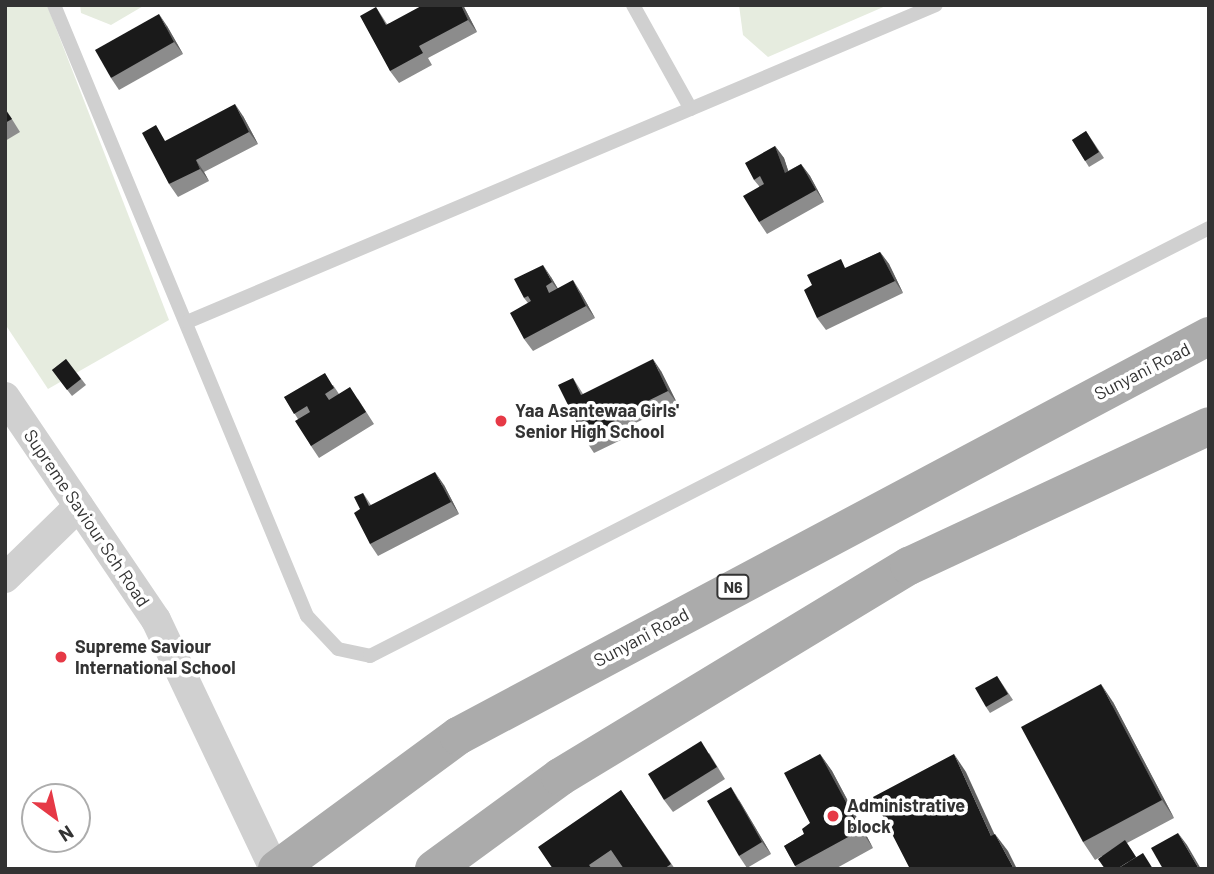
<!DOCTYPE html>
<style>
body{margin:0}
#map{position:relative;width:1214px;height:874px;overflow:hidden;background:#fff;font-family:Barlow,sans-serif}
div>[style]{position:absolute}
.green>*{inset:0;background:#e6ecdf}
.service>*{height:14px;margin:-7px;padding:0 7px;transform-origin:7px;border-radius:7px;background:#d0d0d0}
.minor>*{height:30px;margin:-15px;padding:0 15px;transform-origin:15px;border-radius:15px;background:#d0d0d0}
.primary>*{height:38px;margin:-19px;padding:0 19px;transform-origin:19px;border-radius:19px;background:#ababab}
.wall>*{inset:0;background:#8c8c8c}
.shaded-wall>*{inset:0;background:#5f5f5f}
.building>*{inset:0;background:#1a1a1a}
.dots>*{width:19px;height:19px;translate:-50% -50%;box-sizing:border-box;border:4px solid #fff;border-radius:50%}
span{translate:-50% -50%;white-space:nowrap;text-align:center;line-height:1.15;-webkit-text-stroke:7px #fff;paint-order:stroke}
.shield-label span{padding:2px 5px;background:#fff;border:2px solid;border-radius:5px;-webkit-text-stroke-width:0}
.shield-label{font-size:16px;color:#333;font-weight:700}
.street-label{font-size:18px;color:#333}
.poi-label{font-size:18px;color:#333;font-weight:700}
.left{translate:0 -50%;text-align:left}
.frame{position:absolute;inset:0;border:7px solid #333;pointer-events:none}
.north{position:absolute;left:21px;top:783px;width:70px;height:70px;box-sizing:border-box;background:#fff;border:2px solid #adadad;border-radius:50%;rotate:147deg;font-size:19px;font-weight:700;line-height:28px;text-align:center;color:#333}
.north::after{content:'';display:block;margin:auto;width:24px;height:32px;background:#e63946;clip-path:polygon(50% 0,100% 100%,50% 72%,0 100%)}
</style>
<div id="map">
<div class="green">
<div style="clip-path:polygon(5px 5px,47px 5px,169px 320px,48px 389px,5px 324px)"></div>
<div style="clip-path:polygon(80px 5px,145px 5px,111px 25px,81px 13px)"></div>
<div style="clip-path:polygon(739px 5px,888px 5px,768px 57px,743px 35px)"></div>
</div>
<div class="service">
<div style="left:54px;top:5px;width:661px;rotate:67.51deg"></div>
<div style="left:307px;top:616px;width:45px;rotate:46.8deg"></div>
<div style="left:338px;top:649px;width:33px;rotate:12deg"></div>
<div style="left:370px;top:656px;width:942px;rotate:-27.03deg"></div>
<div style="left:633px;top:5px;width:119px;rotate:60.9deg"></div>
<div style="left:187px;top:322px;width:813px;rotate:-22.94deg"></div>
</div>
<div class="minor">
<div style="left:5px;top:397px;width:269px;rotate:55.9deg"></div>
<div style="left:156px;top:620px;width:276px;rotate:64.6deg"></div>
<div style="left:5px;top:578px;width:103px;rotate:-44.2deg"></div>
</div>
<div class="primary">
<div style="left:277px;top:869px;width:225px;rotate:-36.3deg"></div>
<div style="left:458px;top:736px;width:851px;rotate:-28.04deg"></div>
<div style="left:434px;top:869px;width:156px;rotate:-36.1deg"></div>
<div style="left:560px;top:777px;width:408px;rotate:-31.2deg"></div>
<div style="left:909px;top:566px;width:331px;rotate:-25deg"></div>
</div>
<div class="wall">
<div style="clip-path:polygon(463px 5px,477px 32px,428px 58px,432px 65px,399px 83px,390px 71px,376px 7px,387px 24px)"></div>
<div style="clip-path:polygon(167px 26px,183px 54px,119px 90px,111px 78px)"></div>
<div style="clip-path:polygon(5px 108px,20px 132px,5px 141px)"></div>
<div style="clip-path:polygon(243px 116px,258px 144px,204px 172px,209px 181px,178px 197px,169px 184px)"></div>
<div style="clip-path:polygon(1086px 131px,1104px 158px,1089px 167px,1072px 140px)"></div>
<div style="clip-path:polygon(775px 146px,784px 158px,788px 171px,801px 164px,810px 176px,824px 202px,767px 234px,759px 222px,759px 186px,754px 180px)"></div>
<div style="clip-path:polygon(880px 252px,889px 264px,903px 293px,826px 330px,817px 318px,847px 268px)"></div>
<div style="clip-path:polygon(551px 277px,558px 289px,581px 293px,595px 318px,533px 351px,524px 339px,528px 303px,524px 298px)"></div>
<div style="clip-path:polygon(66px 359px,86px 385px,72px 396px,52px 370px)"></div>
<div style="clip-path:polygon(661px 371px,677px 403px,621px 430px,625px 438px,594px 453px,586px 441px,573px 378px,583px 394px)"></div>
<div style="clip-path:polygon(333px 385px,339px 394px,358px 399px,374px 424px,319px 458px,311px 446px,298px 419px,284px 397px)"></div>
<div style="clip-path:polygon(444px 485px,459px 514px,378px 556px,370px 544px,363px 493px,371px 505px)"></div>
<div style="clip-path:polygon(997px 676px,1013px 700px,990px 713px,986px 707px)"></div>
<div style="clip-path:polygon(1113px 702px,1174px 818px,1127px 843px,1136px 857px,1154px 869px,1102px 856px,1095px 860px,1083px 842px)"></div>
<div style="clip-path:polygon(709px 753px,725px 779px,673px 812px,664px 800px)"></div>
<div style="clip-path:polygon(820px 754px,832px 771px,873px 848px,835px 869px,797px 869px,784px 846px,804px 834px,810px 823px)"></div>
<div style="clip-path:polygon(621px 790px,675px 869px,624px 869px,623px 868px,621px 869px,553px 869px)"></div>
<div style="clip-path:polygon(739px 800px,771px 854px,747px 868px,739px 856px)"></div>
</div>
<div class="shaded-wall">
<div style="clip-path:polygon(461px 5px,463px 5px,477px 32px,468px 20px)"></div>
<div style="clip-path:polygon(159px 14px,167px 26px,183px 54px,174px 42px)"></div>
<div style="clip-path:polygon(235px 104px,243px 116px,258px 144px,249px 132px)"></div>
<div style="clip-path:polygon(775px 146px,784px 158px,793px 185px,785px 173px)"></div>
<div style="clip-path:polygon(196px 160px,204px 172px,209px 181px,200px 169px)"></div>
<div style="clip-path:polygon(801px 164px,810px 176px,824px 202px,816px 190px)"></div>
<div style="clip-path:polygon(880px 252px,889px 264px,903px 293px,895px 281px)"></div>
<div style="clip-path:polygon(543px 265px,551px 277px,561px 294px,552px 282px)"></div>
<div style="clip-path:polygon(573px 280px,581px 293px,595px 318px,586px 306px)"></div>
<div style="clip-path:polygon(653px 359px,661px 371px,677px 403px,668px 391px)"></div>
<div style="clip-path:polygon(613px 418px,621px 430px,625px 438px,617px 426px)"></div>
<div style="clip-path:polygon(435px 472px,444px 485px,459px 514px,451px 502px)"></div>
<div style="clip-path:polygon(1101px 684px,1113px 702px,1174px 818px,1162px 800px)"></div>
<div style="clip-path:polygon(820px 754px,832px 771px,873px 848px,861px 830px)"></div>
<div style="clip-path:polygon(954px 754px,966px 772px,1003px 853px,991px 836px)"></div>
<div style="clip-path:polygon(731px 787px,739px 800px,771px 854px,762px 842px)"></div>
<div style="clip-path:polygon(1178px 833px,1187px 845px,1201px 869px,1199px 869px)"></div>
<div style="clip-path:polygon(995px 834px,1008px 851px,1017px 869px,1014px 869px)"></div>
</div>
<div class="building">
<div style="clip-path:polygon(423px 5px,461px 5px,468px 20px,419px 46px,423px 53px,390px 71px,360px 16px,376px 7px,386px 25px)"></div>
<div style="clip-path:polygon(159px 14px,174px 42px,111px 78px,95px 50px)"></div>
<div style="clip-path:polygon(235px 104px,249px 132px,196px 160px,200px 169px,169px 184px,142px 133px,156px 125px,165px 141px)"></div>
<div style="clip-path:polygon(5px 109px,12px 119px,5px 123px)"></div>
<div style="clip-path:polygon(1086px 131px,1099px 152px,1085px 161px,1072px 140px)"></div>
<div style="clip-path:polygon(775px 146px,785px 173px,801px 164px,816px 190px,759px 222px,743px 196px,764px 184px,760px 176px,754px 180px,745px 163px)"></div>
<div style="clip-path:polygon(880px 252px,895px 281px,817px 318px,804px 290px,812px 285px,807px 275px,841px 259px,845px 268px)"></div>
<div style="clip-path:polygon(543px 265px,552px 282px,546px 286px,549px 293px,573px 280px,586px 306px,524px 339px,510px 313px,531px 301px,528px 296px,524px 298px,514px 279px)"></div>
<div style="clip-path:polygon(66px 359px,81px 379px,67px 390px,52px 370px)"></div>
<div style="clip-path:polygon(653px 359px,668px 391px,613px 418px,617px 426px,586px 441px,558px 385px,573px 378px,581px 395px)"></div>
<div style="clip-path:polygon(325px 373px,334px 388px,325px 394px,329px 400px,350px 387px,366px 412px,311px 446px,295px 421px,310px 412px,307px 406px,294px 414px,284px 397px)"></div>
<div style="clip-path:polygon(435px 472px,451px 502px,370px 544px,354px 513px,360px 509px,354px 497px,363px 493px,369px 506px)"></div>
<div style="clip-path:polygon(997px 676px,1008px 694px,986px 707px,975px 688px)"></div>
<div style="clip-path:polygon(1101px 684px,1162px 800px,1083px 842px,1021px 727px)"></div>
<div style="clip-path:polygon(701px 741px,717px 767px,664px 800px,648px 774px)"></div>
<div style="clip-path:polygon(820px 754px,861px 830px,795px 866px,784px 846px,804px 834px,802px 829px,810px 823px,784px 773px)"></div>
<div style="clip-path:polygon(954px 754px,991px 836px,995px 834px,1014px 869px,910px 869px,873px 797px)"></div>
<div style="clip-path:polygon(731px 787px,762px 842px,739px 856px,707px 801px)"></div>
<div style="clip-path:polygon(621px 790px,671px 864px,664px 869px,624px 869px,611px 850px,589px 865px,592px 869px,553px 869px,538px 847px)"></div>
<div style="clip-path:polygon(1178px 833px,1199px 869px,1163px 869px,1151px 848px)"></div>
<div style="clip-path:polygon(1125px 840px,1136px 857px,1117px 869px,1105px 869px,1098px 859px)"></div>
<div style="clip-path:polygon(1143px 853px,1153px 869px,1117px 869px)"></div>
</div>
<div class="dots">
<div style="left:501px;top:421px;background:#e63946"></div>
<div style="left:61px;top:657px;background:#e63946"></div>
<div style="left:833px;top:816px;background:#e63946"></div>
</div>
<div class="shield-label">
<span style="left:733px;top:587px">N6</span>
</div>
<div class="street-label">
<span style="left:1142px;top:371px;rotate:-27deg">Sunyani Road</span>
<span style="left:87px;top:518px;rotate:56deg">Supreme Saviour Sch Road</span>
<span style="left:641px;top:637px;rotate:-28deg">Sunyani Road</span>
</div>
<div class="poi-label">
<span class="left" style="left:515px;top:421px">Yaa Asantewaa Girls'<br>Senior High School</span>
<span class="left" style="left:75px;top:657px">Supreme Saviour<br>International School</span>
<span class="left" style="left:847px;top:816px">Administrative<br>block</span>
</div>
<div class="frame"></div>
<div class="north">N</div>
</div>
